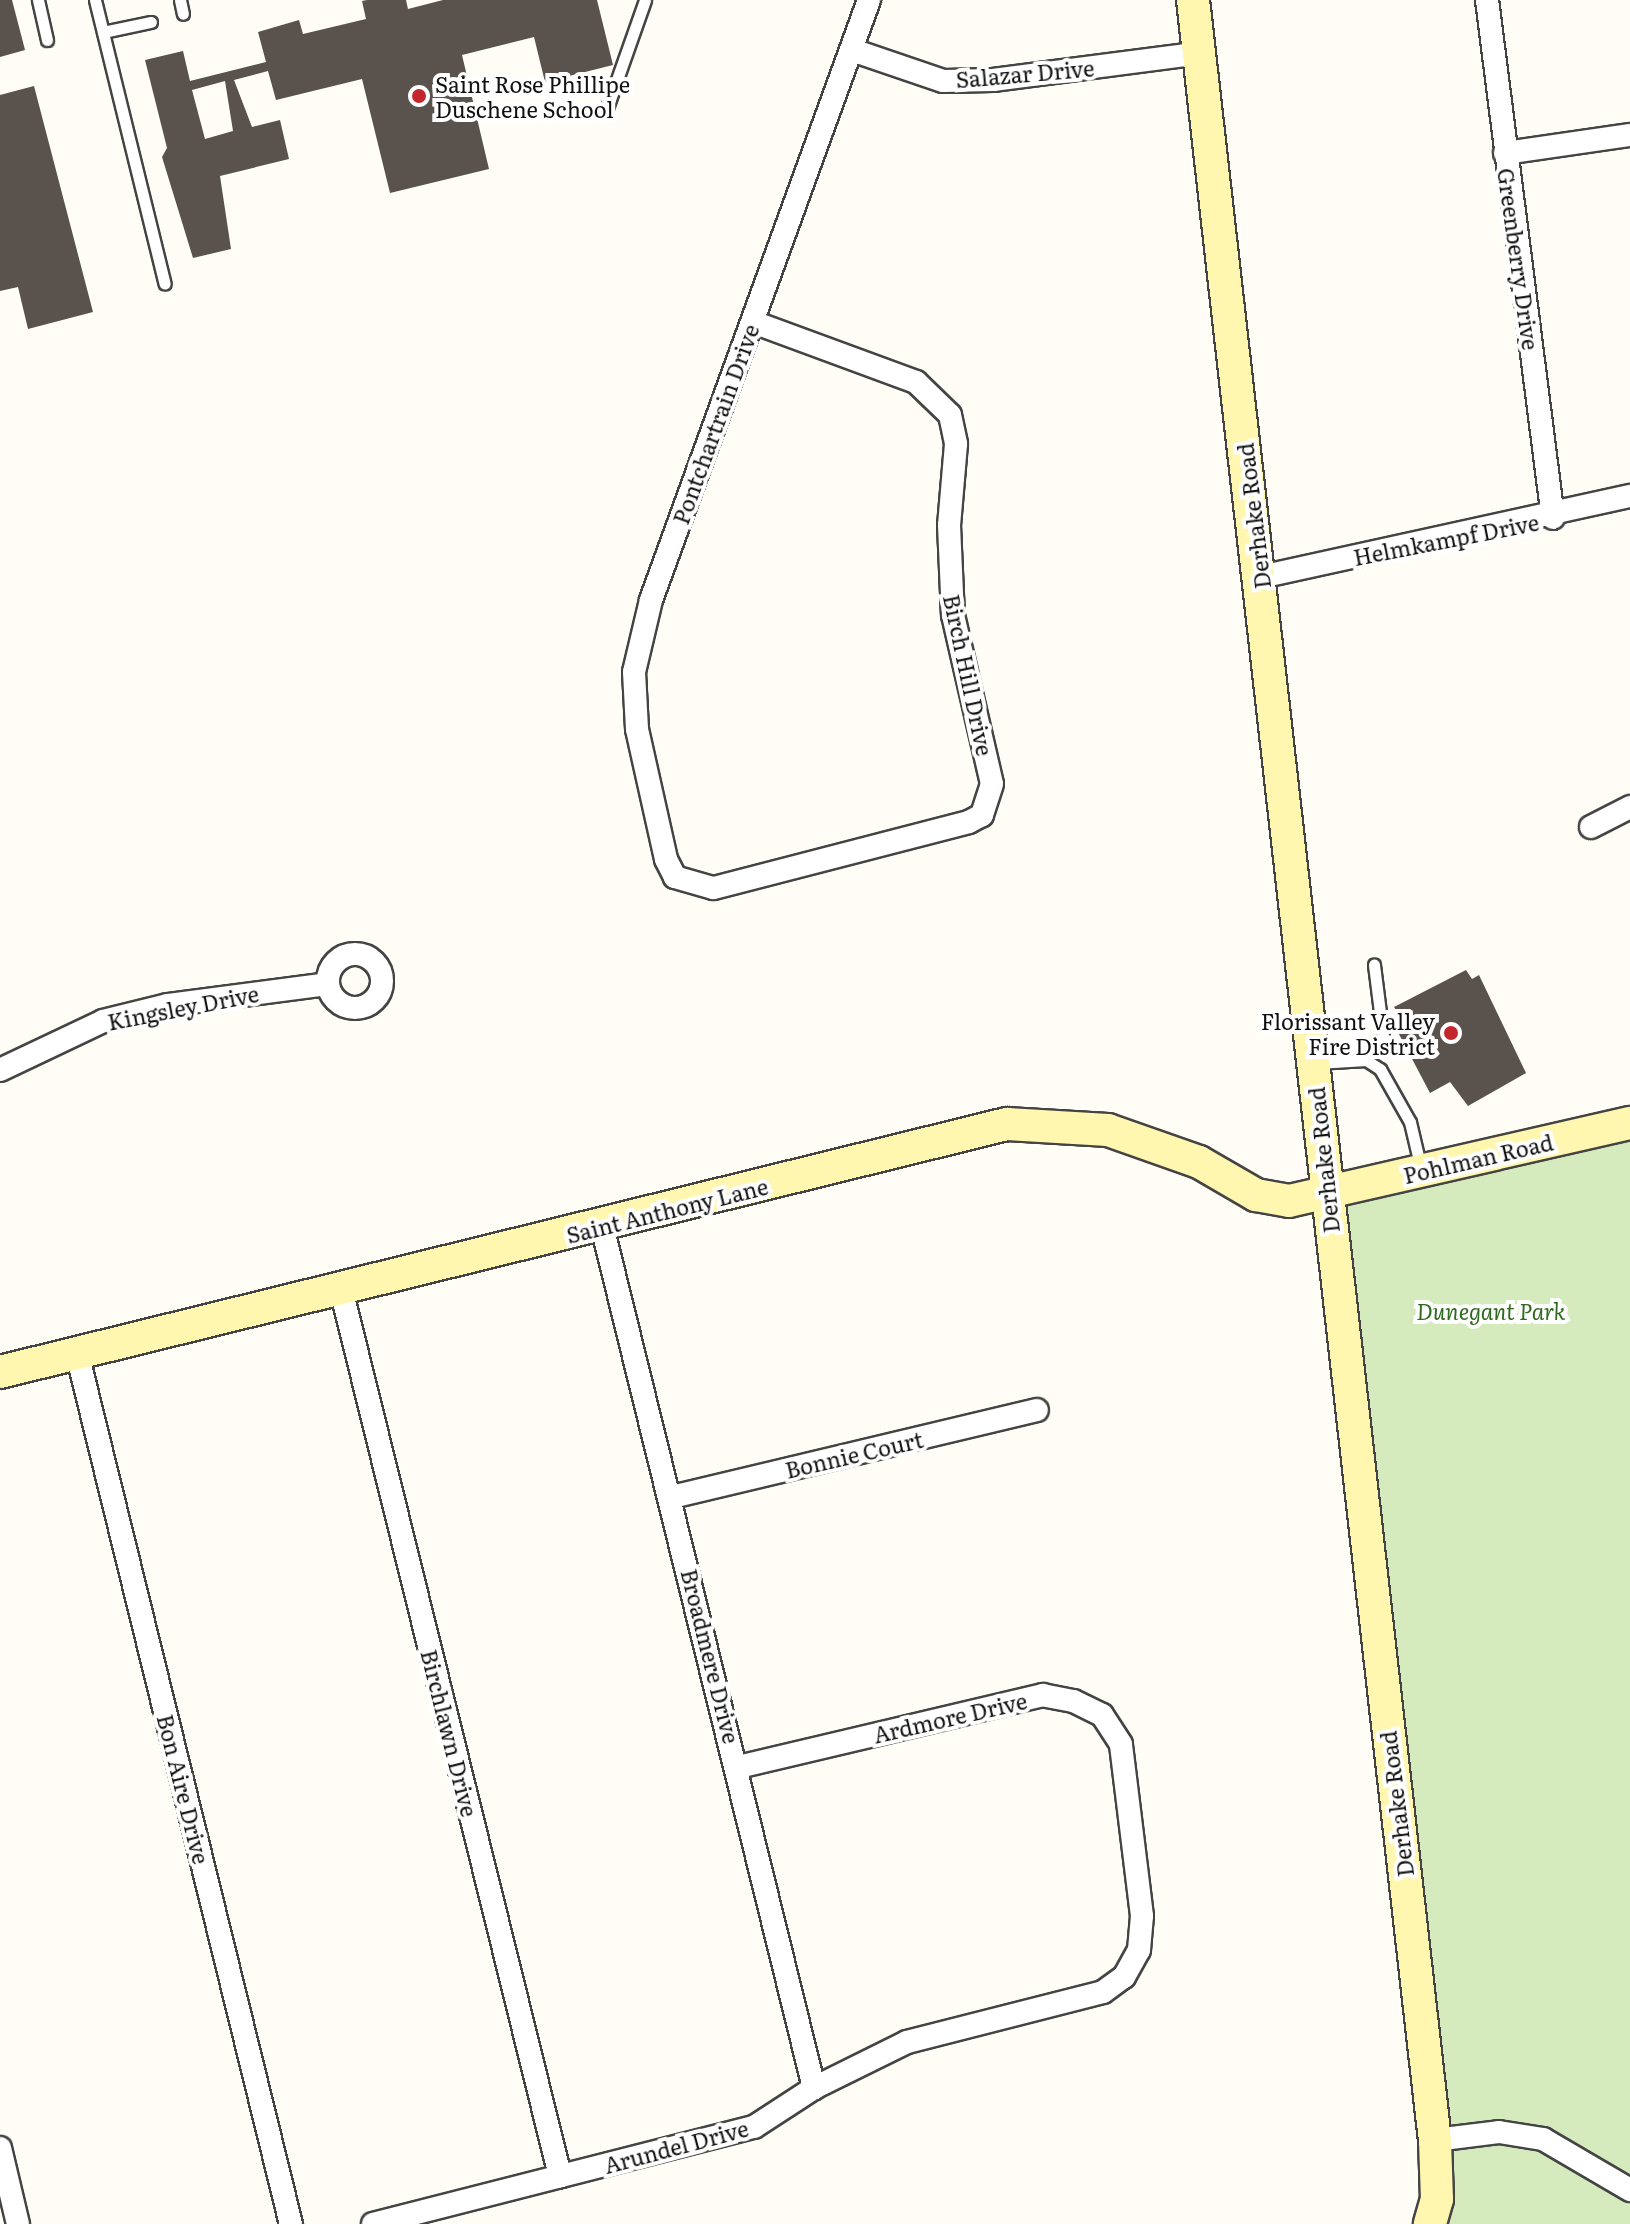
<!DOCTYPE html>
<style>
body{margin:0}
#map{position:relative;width:1630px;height:2224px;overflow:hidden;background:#fffdf5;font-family:Literata,serif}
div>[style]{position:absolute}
.green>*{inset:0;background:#d5ebbd}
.building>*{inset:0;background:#5a524d}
.roads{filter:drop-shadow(2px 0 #444) drop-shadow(-2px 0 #444) drop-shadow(0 2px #444) drop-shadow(0 -2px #444)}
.lane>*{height:11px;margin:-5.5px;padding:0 5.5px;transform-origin:5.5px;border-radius:5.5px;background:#fff}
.street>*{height:22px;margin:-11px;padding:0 11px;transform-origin:11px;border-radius:11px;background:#fff}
.street>.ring{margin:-11px;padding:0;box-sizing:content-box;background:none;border:22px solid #fff;border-radius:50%}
.secondary>*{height:32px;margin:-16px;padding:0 16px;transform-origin:16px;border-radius:16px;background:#fff6b0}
.dots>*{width:22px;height:22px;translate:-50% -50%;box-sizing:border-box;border:4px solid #fff;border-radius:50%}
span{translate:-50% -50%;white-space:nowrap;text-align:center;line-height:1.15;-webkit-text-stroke:8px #fff;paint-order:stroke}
.street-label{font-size:22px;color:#111}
.poi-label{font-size:22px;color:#111}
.left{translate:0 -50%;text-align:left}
.right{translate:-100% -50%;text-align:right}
.park-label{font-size:22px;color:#2f6b1f;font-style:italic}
</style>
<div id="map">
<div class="green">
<div style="clip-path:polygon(1630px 1135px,1630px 2224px,1443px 2224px,1343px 1209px,1350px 1201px)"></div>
</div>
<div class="building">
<div style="clip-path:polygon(0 0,12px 0,25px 50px,0 57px)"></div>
<div style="clip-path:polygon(evenodd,367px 0,406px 0,408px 9px,443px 0,597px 0,613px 65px,545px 82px,534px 37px,462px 55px,489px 169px,390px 193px,362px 79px,276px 100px,268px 71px,234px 80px,252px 127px,280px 120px,289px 159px,220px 176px,231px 249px,193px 258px,162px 157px,167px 148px,145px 60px,183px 51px,190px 81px,266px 62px,258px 32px,299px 20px,303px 34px,366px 19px,362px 1px,367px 0,225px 81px,233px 131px,205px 139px,192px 90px,225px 81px)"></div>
<div style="clip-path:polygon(34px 86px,93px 312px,28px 329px,18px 287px,0 291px,0 95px)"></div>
<div style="clip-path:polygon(1466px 970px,1472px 979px,1479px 975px,1526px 1073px,1468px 1106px,1450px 1082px,1430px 1093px,1391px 1019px,1399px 1015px,1394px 1007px)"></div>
</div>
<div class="roads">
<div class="lane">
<div style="left:38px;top:0;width:41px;rotate:77.3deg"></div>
<div style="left:95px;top:0;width:292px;rotate:76.2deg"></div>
<div style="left:180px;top:0;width:14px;rotate:78deg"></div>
<div style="left:103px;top:32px;width:49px;rotate:-11.8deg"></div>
<div style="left:607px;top:108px;width:114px;rotate:-70.6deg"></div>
<div style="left:1366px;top:1060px;width:29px;rotate:-55deg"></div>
<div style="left:1383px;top:1036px;width:72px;rotate:-97.2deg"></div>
<div style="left:1317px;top:1063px;width:49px;rotate:-3.5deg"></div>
<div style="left:1366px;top:1060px;width:17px;rotate:33deg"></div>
<div style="left:1380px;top:1069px;width:61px;rotate:60.5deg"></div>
<div style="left:1410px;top:1122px;width:48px;rotate:76.8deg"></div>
</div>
<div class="street">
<div style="left:1487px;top:0;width:522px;rotate:82.74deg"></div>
<div style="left:855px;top:51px;width:93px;rotate:18.8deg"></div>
<div style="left:943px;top:81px;width:50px;rotate:-1.1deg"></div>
<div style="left:993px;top:80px;width:209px;rotate:-7.4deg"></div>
<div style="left:1505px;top:153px;width:126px;rotate:-8.2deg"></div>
<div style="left:753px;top:322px;width:174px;rotate:20.2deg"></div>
<div style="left:916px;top:382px;width:47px;rotate:44.1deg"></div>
<div style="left:950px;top:415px;width:30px;rotate:78deg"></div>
<div style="left:956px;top:444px;width:81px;rotate:94.9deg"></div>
<div style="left:949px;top:525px;width:90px;rotate:87.5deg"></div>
<div style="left:953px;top:615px;width:173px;rotate:77deg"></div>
<div style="left:992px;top:784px;width:33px;rotate:108deg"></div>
<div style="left:982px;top:815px;width:15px;rotate:152deg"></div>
<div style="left:969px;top:822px;width:264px;rotate:165.5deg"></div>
<div style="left:713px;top:888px;width:40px;rotate:-164deg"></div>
<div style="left:675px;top:877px;width:20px;rotate:-117deg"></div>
<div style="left:666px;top:859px;width:133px;rotate:-102.6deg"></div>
<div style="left:637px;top:729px;width:57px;rotate:-93deg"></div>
<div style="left:634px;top:672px;width:74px;rotate:-76.7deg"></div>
<div style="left:651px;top:600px;width:638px;rotate:-70.03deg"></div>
<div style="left:1261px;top:577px;width:378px;rotate:-12.4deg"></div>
<div style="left:1591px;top:827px;width:44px;rotate:-27.1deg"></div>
<div class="ring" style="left:328px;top:954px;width:32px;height:32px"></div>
<div style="left:0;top:1070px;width:114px;rotate:-25.4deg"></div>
<div style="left:103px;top:1021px;width:67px;rotate:-13.8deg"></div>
<div style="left:168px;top:1005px;width:161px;rotate:-7.5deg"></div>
<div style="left:602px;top:1226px;width:888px;rotate:76.18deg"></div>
<div style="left:341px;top:1289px;width:914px;rotate:76.13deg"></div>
<div style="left:77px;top:1353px;width:897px;rotate:76.2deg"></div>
<div style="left:672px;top:1497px;width:375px;rotate:-13.4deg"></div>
<div style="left:1435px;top:2140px;width:64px;rotate:-7.1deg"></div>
<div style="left:1499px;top:2132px;width:45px;rotate:9deg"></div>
<div style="left:1543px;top:2139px;width:101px;rotate:30.4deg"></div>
<div style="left:0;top:2148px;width:78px;rotate:76.7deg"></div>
<div style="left:373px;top:2224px;width:393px;rotate:-14.3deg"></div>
<div style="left:754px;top:2127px;width:72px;rotate:-33deg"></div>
<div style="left:814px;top:2088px;width:104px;rotate:-26.3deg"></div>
<div style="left:907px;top:2042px;width:202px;rotate:-14.3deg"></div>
<div style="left:1103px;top:1992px;width:26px;rotate:-36deg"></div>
<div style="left:1124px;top:1977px;width:31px;rotate:-61deg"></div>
<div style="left:1139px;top:1950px;width:34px;rotate:-85deg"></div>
<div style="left:1142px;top:1916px;width:173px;rotate:-97deg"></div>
<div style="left:1121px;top:1744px;width:35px;rotate:-123deg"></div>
<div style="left:1102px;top:1715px;width:32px;rotate:-154deg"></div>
<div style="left:1073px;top:1701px;width:31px;rotate:-169deg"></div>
<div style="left:1043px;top:1695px;width:313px;rotate:166.7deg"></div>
</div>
<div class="secondary">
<div style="left:1193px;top:0;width:2154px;rotate:83.55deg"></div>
<div style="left:1435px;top:2140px;width:59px;rotate:88.1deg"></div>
<div style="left:1437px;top:2199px;width:26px;rotate:106deg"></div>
<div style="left:0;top:1372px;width:1037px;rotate:-13.84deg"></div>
<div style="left:1007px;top:1124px;width:101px;rotate:3.4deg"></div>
<div style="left:1108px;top:1130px;width:96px;rotate:19.4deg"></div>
<div style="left:1199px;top:1162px;width:66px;rotate:30.1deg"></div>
<div style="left:1256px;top:1195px;width:34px;rotate:10deg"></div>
<div style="left:1289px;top:1201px;width:350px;rotate:-12.9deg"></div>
</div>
</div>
<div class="dots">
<div style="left:419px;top:96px;background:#c4262e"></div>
<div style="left:1451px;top:1033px;background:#c4262e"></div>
</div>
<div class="street-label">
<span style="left:1025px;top:73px;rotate:-5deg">Salazar Drive</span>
<span style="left:1519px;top:259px;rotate:82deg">Greenberry Drive</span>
<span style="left:715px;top:424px;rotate:-70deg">Pontchartrain Drive</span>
<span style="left:1253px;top:516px;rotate:-97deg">Derhake Road</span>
<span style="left:1446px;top:539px;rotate:-11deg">Helmkampf Drive</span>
<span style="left:969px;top:675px;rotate:78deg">Birch Hill Drive</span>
<span style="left:183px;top:1007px;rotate:-11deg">Kingsley Drive</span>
<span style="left:1478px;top:1158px;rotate:-13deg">Pohlman Road</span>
<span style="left:1323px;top:1160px;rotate:-96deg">Derhake Road</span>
<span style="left:667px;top:1210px;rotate:-14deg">Saint Anthony Lane</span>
<span style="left:854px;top:1454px;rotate:-13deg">Bonnie Court</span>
<span style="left:711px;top:1656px;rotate:76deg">Broadmere Drive</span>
<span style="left:950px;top:1717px;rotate:-13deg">Ardmore Drive</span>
<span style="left:450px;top:1733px;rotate:76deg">Birchlawn Drive</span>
<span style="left:184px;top:1789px;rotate:76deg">Bon Aire Drive</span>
<span style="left:1396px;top:1804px;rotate:-97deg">Derhake Road</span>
<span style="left:676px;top:2146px;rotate:-15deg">Arundel Drive</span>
</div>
<div class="poi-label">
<span class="left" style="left:435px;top:96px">Saint Rose Phillipe<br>Duschene School</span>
<span class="right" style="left:1435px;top:1033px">Florissant Valley<br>Fire District</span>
</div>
<div class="park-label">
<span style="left:1491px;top:1311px">Dunegant Park</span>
</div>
</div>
